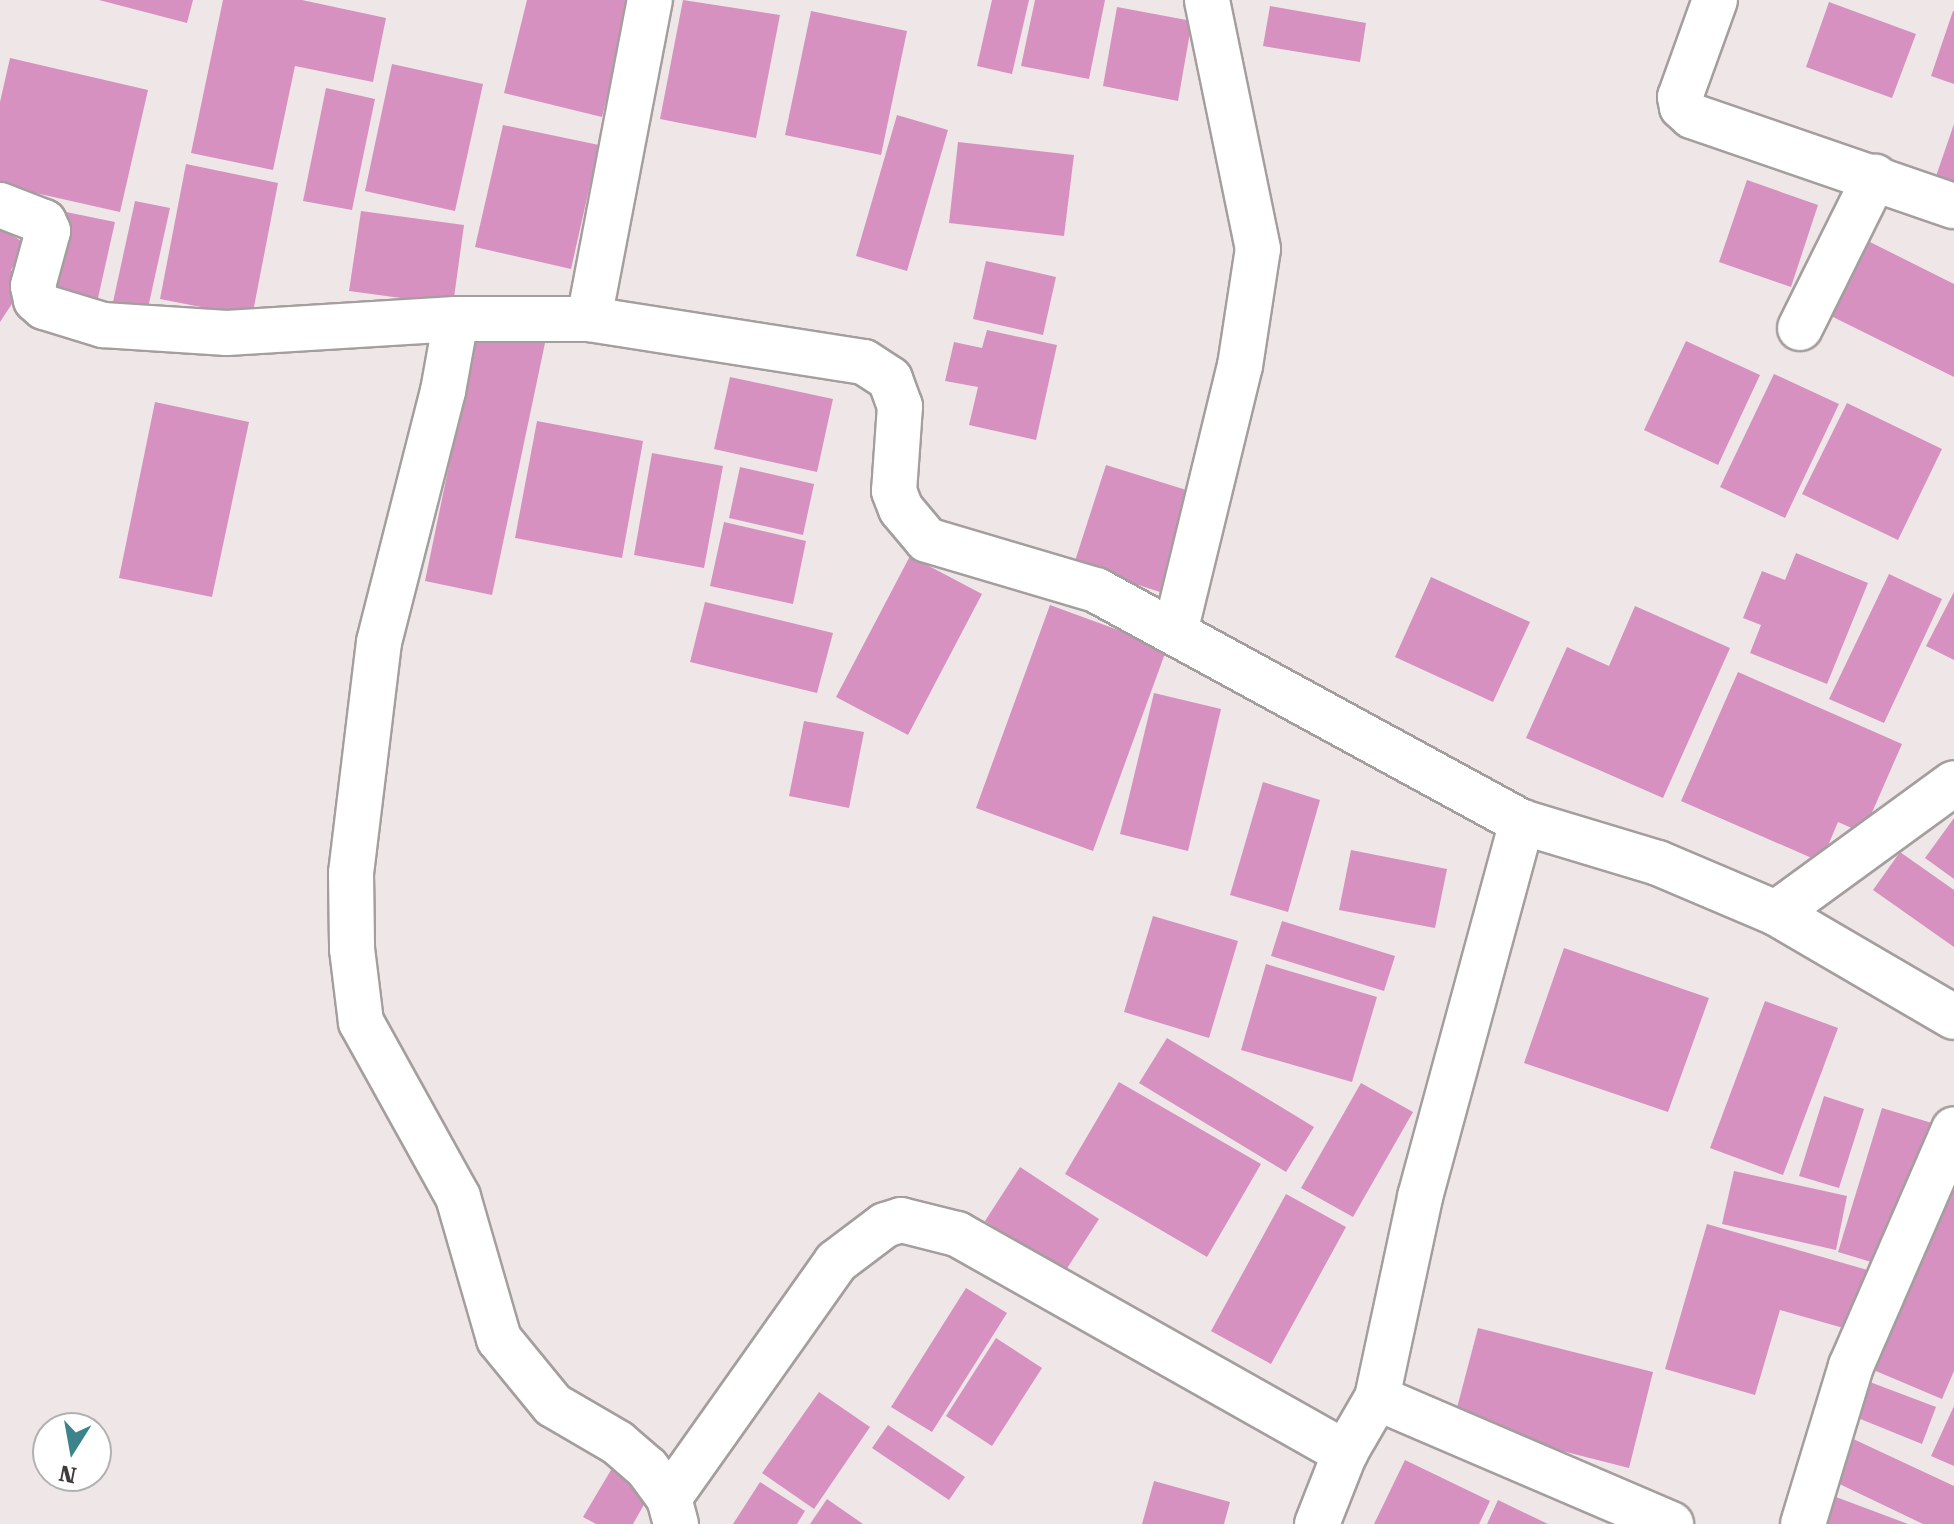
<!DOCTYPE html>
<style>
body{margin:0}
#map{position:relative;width:1954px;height:1524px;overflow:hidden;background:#efe7e7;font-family:"Roboto Serif",serif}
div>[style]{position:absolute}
.building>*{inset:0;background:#d691c1}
.roads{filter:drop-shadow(2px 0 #a59e9e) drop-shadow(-2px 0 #a59e9e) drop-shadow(0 2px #a59e9e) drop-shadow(0 -2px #a59e9e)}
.minor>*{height:44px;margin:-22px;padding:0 22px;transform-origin:22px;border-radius:22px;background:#fff}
span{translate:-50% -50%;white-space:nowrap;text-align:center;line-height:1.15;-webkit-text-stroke:8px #fff;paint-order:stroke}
.north{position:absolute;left:32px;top:1412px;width:80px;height:80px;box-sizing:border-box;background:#fff;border:2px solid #b2b1b1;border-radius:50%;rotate:191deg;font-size:22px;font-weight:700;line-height:32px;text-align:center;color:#3f3c3c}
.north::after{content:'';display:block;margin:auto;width:28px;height:36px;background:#3c848b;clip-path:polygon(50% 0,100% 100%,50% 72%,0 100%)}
</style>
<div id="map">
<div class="building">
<div style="clip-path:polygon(99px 0,193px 0,187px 23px)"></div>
<div style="clip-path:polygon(223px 0,302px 0,386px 18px,373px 82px,295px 66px,273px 170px,191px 153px)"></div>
<div style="clip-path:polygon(527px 0,631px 0,602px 117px,504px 93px)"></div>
<div style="clip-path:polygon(683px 0,780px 15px,756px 138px,660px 119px)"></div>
<div style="clip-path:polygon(992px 0,1029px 0,1012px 74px,977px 66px)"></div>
<div style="clip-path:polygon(1035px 0,1105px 0,1089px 79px,1021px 66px)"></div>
<div style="clip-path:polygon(1829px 2px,1916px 34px,1892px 98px,1806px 67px)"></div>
<div style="clip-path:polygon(1270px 6px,1366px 23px,1360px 62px,1263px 46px)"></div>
<div style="clip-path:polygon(1117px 7px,1192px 21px,1178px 101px,1103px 86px)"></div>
<div style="clip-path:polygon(811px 11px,907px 31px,881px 155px,785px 135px)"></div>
<div style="clip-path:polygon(1953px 11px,1954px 11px,1954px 84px,1931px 76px)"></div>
<div style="clip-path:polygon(10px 58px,148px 90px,120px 212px,0 185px,0 102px)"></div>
<div style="clip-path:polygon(392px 64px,483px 84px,455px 211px,365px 191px)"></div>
<div style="clip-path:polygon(326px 88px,375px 99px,352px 210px,303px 201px)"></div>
<div style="clip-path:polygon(897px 115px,948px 130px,907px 271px,856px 256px)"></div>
<div style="clip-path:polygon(1954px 124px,1954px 185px,1935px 179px)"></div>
<div style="clip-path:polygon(503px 125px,599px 145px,571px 269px,475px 247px)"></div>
<div style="clip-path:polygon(958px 142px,1074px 155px,1064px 236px,949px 223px)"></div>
<div style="clip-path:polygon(186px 164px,278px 183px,252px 317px,160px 299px)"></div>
<div style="clip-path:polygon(1747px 180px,1818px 205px,1791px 287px,1719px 262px)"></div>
<div style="clip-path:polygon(135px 201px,170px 208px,148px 308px,113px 302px)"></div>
<div style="clip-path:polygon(361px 211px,464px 225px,453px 305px,349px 291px)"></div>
<div style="clip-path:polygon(66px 212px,115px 222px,96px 307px,47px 295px)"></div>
<div style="clip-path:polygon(0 227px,27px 245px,11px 270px,27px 281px,0 322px)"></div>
<div style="clip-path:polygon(1854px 234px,1954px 284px,1954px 377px,1817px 309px)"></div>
<div style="clip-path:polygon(986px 261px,1056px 277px,1043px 335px,973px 319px)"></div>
<div style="clip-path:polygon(477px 330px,545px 343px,492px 595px,425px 581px)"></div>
<div style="clip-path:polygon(987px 330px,1057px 345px,1036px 440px,969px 425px,978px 387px,945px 381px,954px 342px,982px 348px)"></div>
<div style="clip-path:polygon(1686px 341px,1760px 375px,1718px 465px,1644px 430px)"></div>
<div style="clip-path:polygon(1774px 374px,1839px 404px,1785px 518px,1720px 487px)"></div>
<div style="clip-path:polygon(730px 377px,833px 399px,817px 472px,714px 449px)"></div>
<div style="clip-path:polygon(155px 402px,249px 422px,212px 597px,119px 578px)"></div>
<div style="clip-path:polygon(1847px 403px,1942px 449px,1898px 540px,1802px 494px)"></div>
<div style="clip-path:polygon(537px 421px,643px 441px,622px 558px,515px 538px)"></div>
<div style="clip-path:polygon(652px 453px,723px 466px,704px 568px,634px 555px)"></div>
<div style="clip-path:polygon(1106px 465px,1196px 493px,1163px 593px,1074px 564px)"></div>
<div style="clip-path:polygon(740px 467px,814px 484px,803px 535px,729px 518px)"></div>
<div style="clip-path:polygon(724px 522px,806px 541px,793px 604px,710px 586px)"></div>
<div style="clip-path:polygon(1796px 553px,1868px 583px,1827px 684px,1750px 653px,1761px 625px,1743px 618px,1762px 571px,1785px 580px)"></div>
<div style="clip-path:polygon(910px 556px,982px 594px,908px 735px,836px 697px)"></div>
<div style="clip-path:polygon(1889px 574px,1942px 599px,1884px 723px,1829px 699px)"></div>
<div style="clip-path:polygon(1431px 577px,1530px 622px,1493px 702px,1395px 657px)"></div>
<div style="clip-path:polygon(1954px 592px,1954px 660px,1926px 646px)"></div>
<div style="clip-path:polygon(705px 602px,833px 633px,817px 693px,690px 662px)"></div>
<div style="clip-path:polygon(1050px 605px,1167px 648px,1093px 851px,976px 808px)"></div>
<div style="clip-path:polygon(1635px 606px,1730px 648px,1663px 798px,1526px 738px,1567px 647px,1609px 666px)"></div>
<div style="clip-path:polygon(1738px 672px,1902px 744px,1863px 833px,1838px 822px,1821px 862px,1681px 801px)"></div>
<div style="clip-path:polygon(1154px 693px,1221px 709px,1188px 851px,1120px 834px)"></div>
<div style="clip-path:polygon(804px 721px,864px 732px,849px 808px,789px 796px)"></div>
<div style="clip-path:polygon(1263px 782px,1320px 800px,1288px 912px,1230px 895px)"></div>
<div style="clip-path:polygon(1954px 818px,1954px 879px,1925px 858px)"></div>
<div style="clip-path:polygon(1351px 850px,1447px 869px,1435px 928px,1339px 910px)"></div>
<div style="clip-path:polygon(1900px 852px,1954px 890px,1954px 947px,1873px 890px)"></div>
<div style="clip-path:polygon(1153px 916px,1238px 941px,1209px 1038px,1124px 1012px)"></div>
<div style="clip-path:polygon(1282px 921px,1395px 956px,1384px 991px,1271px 956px)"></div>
<div style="clip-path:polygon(1564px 948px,1709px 998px,1668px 1112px,1524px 1063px)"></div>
<div style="clip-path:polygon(1266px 964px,1377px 997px,1352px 1082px,1241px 1050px)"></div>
<div style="clip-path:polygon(1765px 1001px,1838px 1028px,1783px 1175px,1710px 1148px)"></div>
<div style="clip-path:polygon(1167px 1038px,1314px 1127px,1286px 1172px,1139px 1083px)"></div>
<div style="clip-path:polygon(1119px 1082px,1261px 1164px,1207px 1257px,1065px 1174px)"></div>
<div style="clip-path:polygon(1361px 1083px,1413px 1112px,1353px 1217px,1301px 1188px)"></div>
<div style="clip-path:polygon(1824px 1096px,1864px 1109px,1839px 1188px,1799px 1176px)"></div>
<div style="clip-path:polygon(1882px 1108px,1932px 1123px,1888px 1267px,1838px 1252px)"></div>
<div style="clip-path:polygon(1020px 1167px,1099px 1219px,1064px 1273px,985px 1221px)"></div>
<div style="clip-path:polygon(1734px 1171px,1847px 1196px,1836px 1250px,1722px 1224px)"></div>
<div style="clip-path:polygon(1954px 1181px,1954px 1371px,1942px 1399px,1864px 1366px)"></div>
<div style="clip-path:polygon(1286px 1194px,1346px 1227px,1271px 1364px,1211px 1331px)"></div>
<div style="clip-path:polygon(1707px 1224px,1871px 1271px,1854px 1331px,1780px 1310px,1755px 1395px,1665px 1369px)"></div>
<div style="clip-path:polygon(966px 1288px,1007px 1313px,932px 1432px,891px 1407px)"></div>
<div style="clip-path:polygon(1478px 1328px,1653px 1372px,1629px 1468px,1453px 1423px)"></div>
<div style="clip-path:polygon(996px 1338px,1042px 1368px,992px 1446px,946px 1416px)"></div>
<div style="clip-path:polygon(1862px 1379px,1936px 1407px,1922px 1444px,1848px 1414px)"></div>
<div style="clip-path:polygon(819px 1392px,870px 1427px,814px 1509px,762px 1473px)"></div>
<div style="clip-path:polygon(1954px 1406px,1954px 1466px,1931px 1456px)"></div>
<div style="clip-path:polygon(888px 1425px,965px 1477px,949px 1500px,872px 1448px)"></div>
<div style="clip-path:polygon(1849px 1437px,1954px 1486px,1954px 1524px,1923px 1524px,1829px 1479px)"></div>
<div style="clip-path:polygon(1405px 1460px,1490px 1501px,1479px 1524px,1374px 1524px)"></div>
<div style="clip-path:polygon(614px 1465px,654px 1487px,633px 1524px,596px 1524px,583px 1517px)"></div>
<div style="clip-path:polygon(1154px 1481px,1230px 1502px,1224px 1524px,1142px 1524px)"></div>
<div style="clip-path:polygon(760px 1482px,805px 1511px,797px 1524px,733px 1524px)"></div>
<div style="clip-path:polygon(1820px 1491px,1908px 1524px,1808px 1524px)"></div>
<div style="clip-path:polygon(827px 1499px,863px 1524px,810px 1524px)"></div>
<div style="clip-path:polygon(1498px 1500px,1548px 1524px,1487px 1524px)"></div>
</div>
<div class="roads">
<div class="minor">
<div style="left:1715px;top:0;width:103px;rotate:109.8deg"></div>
<div style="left:1680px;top:97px;width:10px;rotate:79deg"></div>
<div style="left:1682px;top:107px;width:13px;rotate:42deg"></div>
<div style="left:1692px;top:116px;width:277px;rotate:19deg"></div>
<div style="left:0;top:205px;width:47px;rotate:21.1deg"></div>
<div style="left:44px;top:222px;width:10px;rotate:66deg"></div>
<div style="left:48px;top:231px;width:57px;rotate:105.3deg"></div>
<div style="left:33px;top:286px;width:14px;rotate:78deg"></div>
<div style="left:36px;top:300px;width:11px;rotate:41deg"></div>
<div style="left:44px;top:307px;width:62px;rotate:17deg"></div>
<div style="left:103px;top:325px;width:124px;rotate:3.7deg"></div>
<div style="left:227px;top:333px;width:229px;rotate:-3.5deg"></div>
<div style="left:456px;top:319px;width:73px;rotate:100.2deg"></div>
<div style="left:443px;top:391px;width:259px;rotate:104.3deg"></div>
<div style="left:379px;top:642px;width:233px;rotate:96.9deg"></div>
<div style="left:351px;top:873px;width:76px;rotate:89.2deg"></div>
<div style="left:352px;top:949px;width:74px;rotate:83deg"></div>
<div style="left:361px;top:1022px;width:200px;rotate:61deg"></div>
<div style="left:458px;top:1197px;width:148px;rotate:73.9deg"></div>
<div style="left:499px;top:1339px;width:85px;rotate:50.7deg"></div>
<div style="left:553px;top:1405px;width:75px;rotate:30.3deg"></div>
<div style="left:618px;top:1443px;width:38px;rotate:41deg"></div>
<div style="left:647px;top:1468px;width:37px;rotate:54deg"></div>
<div style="left:669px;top:1498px;width:27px;rotate:75deg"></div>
<div style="left:456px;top:319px;width:133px"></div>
<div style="left:589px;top:319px;width:325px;rotate:-79.2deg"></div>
<div style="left:589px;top:319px;width:278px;rotate:8.9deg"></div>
<div style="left:864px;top:362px;width:31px;rotate:33deg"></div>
<div style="left:890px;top:379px;width:29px;rotate:70deg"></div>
<div style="left:900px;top:406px;width:85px;rotate:94deg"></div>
<div style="left:894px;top:491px;width:19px;rotate:69deg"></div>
<div style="left:901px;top:509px;width:40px;rotate:50deg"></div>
<div style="left:927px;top:540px;width:176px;rotate:16.5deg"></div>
<div style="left:1096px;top:590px;width:485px;rotate:28.6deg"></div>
<div style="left:1522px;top:822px;width:142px;rotate:16.8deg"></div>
<div style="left:1658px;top:863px;width:128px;rotate:23deg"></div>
<div style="left:1776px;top:913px;width:220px;rotate:-36.1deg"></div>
<div style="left:1800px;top:328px;width:169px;rotate:-63.6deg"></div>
<div style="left:1175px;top:632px;width:274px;rotate:-76.3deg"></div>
<div style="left:1240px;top:366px;width:118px;rotate:-81.3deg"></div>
<div style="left:1258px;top:249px;width:254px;rotate:-101.6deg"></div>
<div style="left:1776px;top:913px;width:206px;rotate:30.3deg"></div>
<div style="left:1377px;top:1398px;width:320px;rotate:23.2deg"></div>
<div style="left:669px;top:1498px;width:289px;rotate:-54.7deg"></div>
<div style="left:836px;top:1262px;width:61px;rotate:-37.1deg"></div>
<div style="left:885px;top:1225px;width:17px;rotate:-17deg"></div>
<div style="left:901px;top:1220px;width:58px;rotate:14deg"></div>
<div style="left:957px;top:1234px;width:446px;rotate:29.4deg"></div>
<div style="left:1317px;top:1524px;width:76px;rotate:-68.5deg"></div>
<div style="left:1345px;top:1453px;width:64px;rotate:-59.8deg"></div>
<div style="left:1377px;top:1398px;width:206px;rotate:-77.9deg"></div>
<div style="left:1420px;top:1197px;width:389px;rotate:-74.8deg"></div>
<div style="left:1803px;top:1524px;width:165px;rotate:-73.1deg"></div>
<div style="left:1851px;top:1366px;width:258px;rotate:-66.5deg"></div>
</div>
</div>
<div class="north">N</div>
</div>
